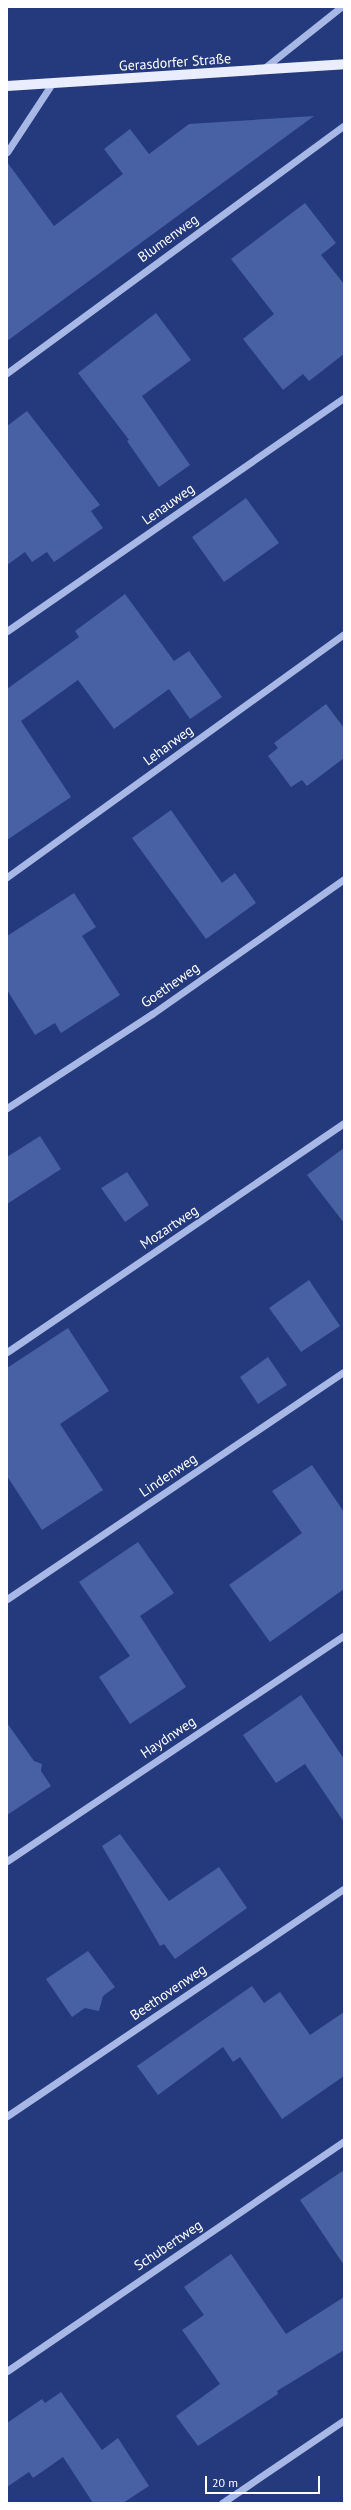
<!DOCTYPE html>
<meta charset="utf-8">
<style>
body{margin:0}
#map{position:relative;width:351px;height:2510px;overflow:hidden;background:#243a7d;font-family:"PT Sans",sans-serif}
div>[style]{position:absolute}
.building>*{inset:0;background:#4860a4}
.minor>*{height:7px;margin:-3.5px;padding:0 3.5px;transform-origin:3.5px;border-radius:3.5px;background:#a8b8e6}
.major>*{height:10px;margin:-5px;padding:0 5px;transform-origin:5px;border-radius:5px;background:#e9edfd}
span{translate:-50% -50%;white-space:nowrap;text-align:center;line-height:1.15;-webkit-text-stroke:4px #243a7d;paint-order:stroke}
.street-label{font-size:14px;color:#fff}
.frame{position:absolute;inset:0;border:8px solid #fff;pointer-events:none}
.scale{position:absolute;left:205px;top:2476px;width:115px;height:18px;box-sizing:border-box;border:2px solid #fff;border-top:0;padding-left:5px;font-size:12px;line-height:14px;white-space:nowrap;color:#fff;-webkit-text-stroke:3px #243a7d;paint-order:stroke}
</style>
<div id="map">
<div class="building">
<div style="clip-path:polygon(314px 116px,7px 341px,7px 162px,54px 226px,123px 174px,104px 149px,130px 129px,149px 154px,189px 124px)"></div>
<div style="clip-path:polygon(305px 203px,336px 243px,321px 255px,344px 284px,344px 354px,309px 381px,303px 374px,283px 390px,243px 339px,274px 314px,231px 259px)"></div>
<div style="clip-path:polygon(156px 313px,191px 360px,142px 396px,190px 465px,159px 487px,127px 441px,129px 440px,78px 373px)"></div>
<div style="clip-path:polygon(27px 411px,100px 505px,91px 511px,103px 528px,54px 562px,47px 552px,32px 562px,25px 552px,7px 565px,7px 426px)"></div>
<div style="clip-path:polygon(246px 498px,279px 543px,224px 582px,192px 537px)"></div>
<div style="clip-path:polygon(125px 594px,174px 661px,189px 651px,222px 697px,190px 719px,169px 689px,114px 729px,78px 680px,21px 721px,71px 797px,7px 840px,7px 689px,79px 637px,75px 631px)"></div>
<div style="clip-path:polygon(326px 704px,344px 728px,344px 758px,307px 786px,302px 780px,291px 787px,268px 756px,278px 748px,274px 743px)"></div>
<div style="clip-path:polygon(171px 810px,222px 883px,235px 873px,256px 903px,206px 939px,132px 838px)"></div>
<div style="clip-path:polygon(74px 893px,96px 927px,82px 936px,120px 995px,61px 1033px,55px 1023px,35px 1035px,7px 990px,7px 936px)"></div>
<div style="clip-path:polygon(40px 1136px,61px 1169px,7px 1204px,7px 1157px)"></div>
<div style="clip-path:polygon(344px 1148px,344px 1223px,307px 1175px)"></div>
<div style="clip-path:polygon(127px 1172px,149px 1205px,125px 1222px,101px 1188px)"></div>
<div style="clip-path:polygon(309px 1280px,340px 1326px,301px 1352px,269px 1308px)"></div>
<div style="clip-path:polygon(68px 1328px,109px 1391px,60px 1424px,103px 1490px,42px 1530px,7px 1476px,7px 1368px)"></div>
<div style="clip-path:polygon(268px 1357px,287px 1385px,258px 1404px,240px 1377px)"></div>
<div style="clip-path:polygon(312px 1465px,344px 1512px,344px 1589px,270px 1642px,229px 1585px,302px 1533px,272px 1491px)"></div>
<div style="clip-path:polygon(138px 1542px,174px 1593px,140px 1616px,186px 1687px,130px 1724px,99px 1677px,130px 1656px,79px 1582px)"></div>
<div style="clip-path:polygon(301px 1695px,344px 1759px,344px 1822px,305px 1764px,276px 1783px,243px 1735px)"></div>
<div style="clip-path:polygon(7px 1723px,34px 1761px,42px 1764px,41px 1771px,51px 1786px,7px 1815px)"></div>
<div style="clip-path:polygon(120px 1834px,169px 1901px,219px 1867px,247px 1908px,175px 1959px,164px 1944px,160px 1946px,102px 1846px)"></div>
<div style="clip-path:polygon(88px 1951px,115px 1987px,103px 1996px,99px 2011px,85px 2008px,72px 2017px,46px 1979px)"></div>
<div style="clip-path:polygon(252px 1986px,264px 2003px,280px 1992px,310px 2035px,344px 2012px,344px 2076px,282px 2119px,240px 2057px,233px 2062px,223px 2047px,158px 2095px,137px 2066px)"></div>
<div style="clip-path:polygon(344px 2170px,344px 2265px,300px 2200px)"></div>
<div style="clip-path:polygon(231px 2254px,286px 2334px,344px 2297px,344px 2350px,277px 2391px,278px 2394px,198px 2446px,176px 2416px,220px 2384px,182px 2330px,204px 2315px,184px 2287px)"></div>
<div style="clip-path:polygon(61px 2392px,102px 2450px,118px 2438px,149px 2486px,123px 2503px,93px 2503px,63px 2457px,33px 2478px,29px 2472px,7px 2487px,7px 2423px,42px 2399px,45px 2403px)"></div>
</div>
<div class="minor">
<div style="left:263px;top:69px;width:100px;rotate:-38.5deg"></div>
<div style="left:7px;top:152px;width:80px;rotate:-56.7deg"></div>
<div style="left:7px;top:373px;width:418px;rotate:-36.3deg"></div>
<div style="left:7px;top:631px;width:410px;rotate:-34.7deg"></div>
<div style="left:7px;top:877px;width:415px;rotate:-35.8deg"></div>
<div style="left:7px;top:1108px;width:173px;rotate:-33deg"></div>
<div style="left:152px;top:1014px;width:235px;rotate:-35.1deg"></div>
<div style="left:7px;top:1352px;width:407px;rotate:-34.2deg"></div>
<div style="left:7px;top:1599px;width:406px;rotate:-34deg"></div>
<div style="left:7px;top:1861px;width:406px;rotate:-33.8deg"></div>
<div style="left:7px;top:2116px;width:406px;rotate:-34deg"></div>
<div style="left:7px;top:2371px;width:408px;rotate:-34.3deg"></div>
<div style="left:222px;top:2503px;width:148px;rotate:-34.2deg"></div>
</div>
<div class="major">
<div style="left:7px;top:86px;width:338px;rotate:-3.7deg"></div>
</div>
<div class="street-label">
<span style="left:175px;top:62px;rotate:-4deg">Gerasdorfer Straße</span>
<span style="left:168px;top:238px;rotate:-36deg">Blumenweg</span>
<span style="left:168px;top:504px;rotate:-35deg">Lenauweg</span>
<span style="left:168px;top:745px;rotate:-36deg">Leharweg</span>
<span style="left:170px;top:985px;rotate:-35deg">Goetheweg</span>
<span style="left:169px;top:1227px;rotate:-34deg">Mozartweg</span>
<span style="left:168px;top:1475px;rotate:-34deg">Lindenweg</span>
<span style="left:168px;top:1737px;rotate:-34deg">Haydnweg</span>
<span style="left:168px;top:1992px;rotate:-34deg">Beethovenweg</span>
<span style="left:168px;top:2245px;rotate:-34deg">Schubertweg</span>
</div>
<div class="frame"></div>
<div class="scale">20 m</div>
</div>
